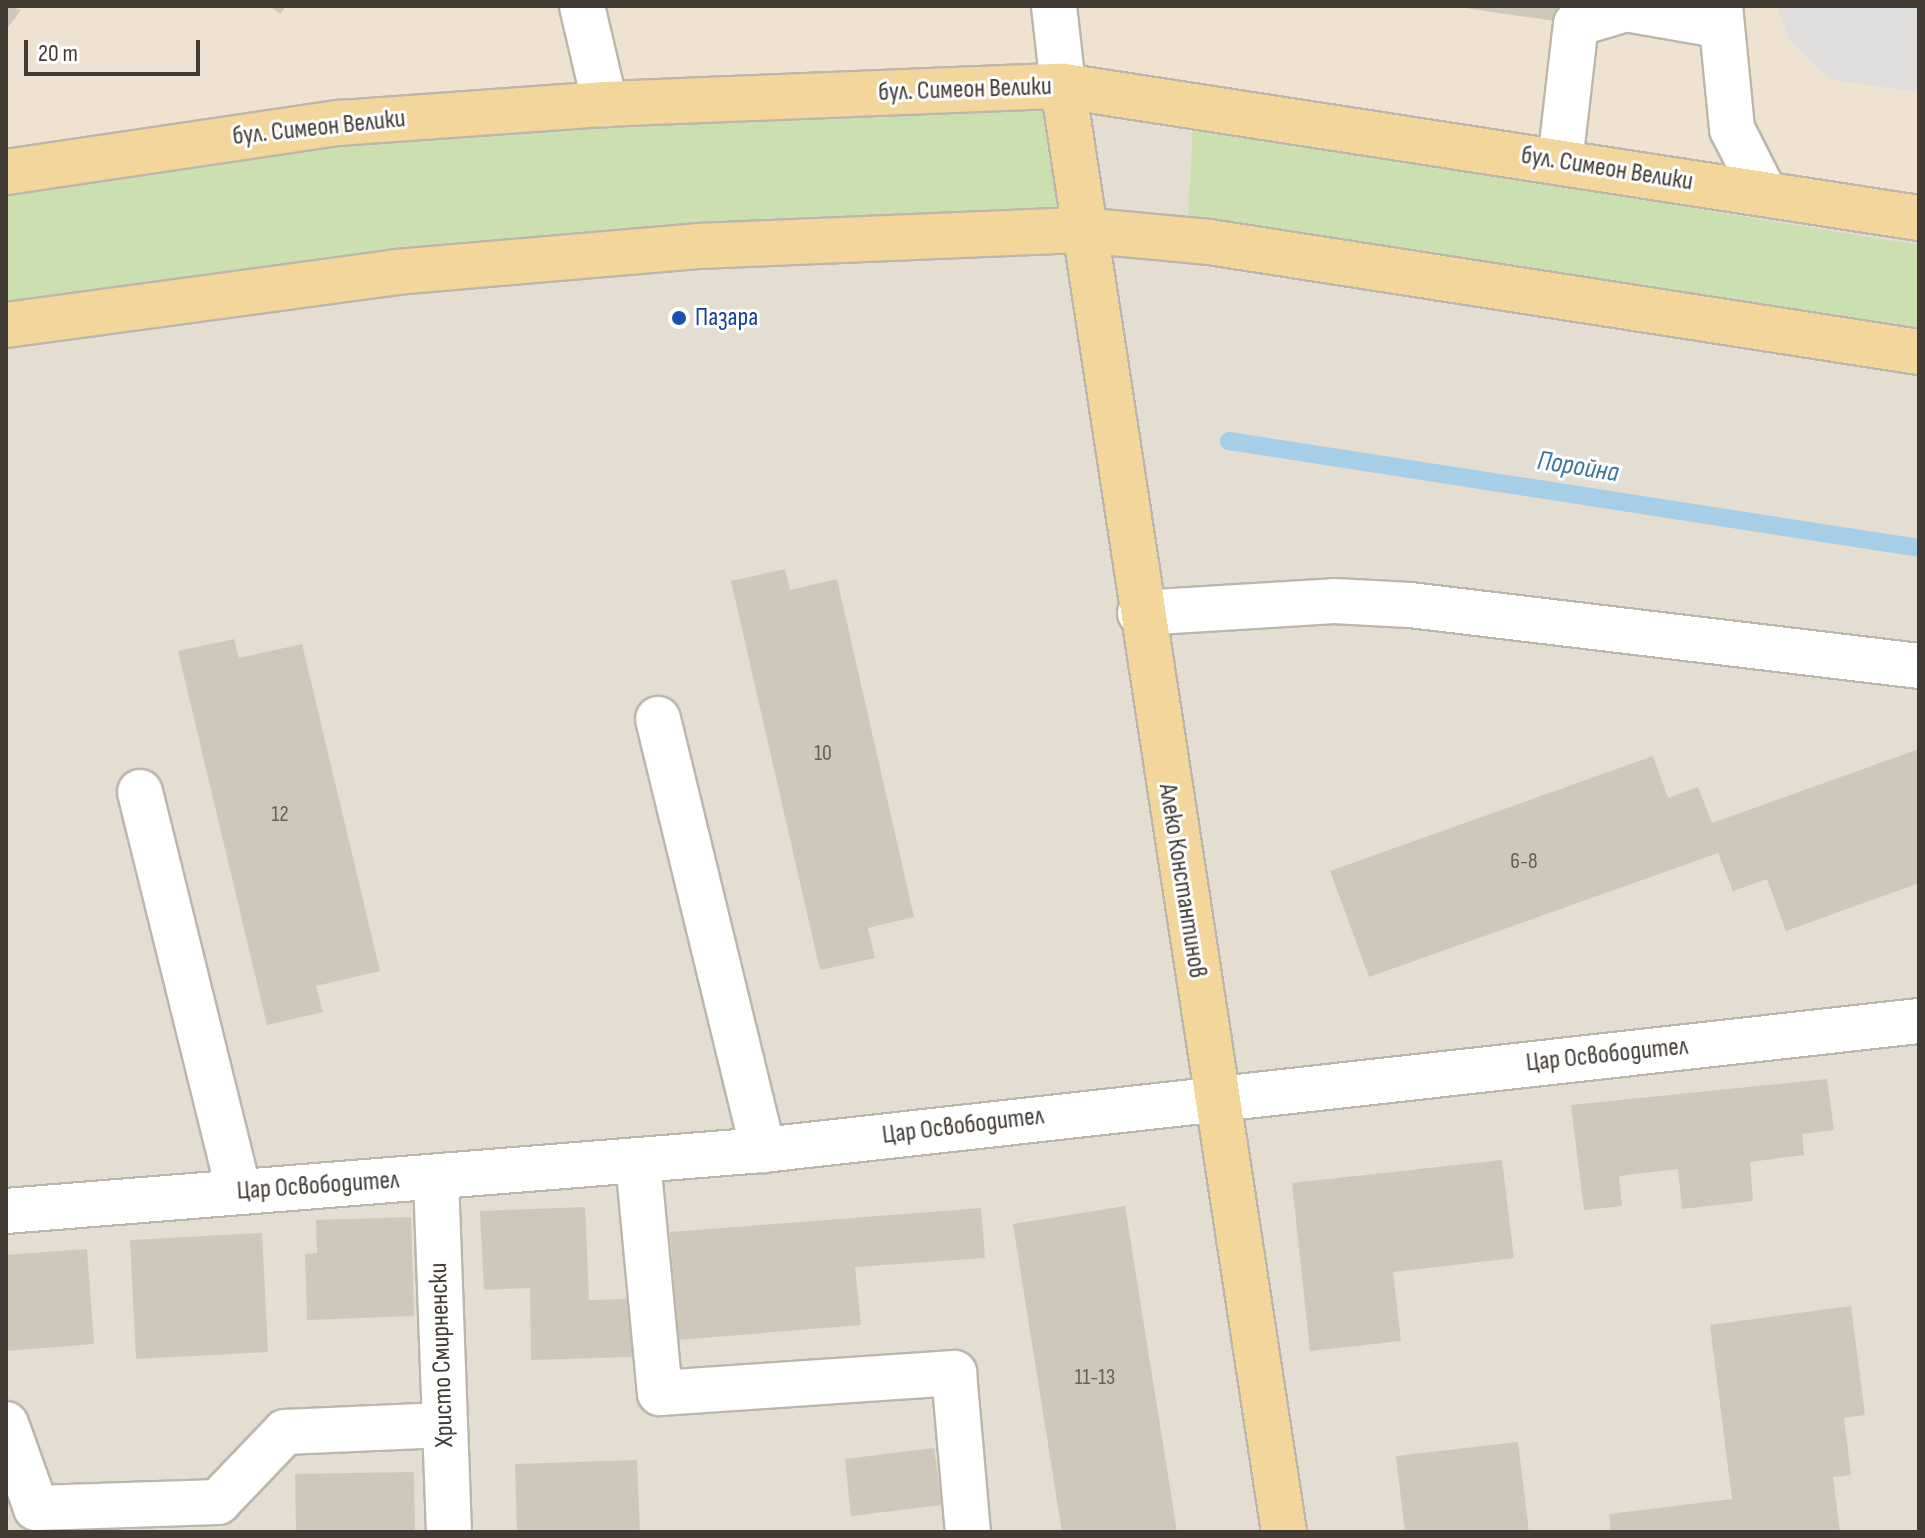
<!DOCTYPE html>
<meta charset="utf-8">
<style>
body{margin:0}
#map{position:relative;width:1925px;height:1538px;overflow:hidden;background:#efebe4;font-family:"Sofia Sans Condensed",sans-serif}
div>[style]{position:absolute}
.residential>*{inset:0;background:#e3ddd2}
.commercial>*{inset:0;background:#f0e2d0}
.green>*{inset:0;background:#ccdfb1}
.parking>*{inset:0;background:#e0dedc}
.stream>*{height:18px;margin:-9px;padding:0 9px;transform-origin:9px;border-radius:9px;background:#a6cee6}
.building>*{inset:0;background:#d0c7bb}
.roads{filter:drop-shadow(2px 0 #bcb6ab) drop-shadow(-2px 0 #bcb6ab) drop-shadow(0 2px #bcb6ab) drop-shadow(0 -2px #bcb6ab)}
.minor>*{height:44px;margin:-22px;padding:0 22px;transform-origin:22px;border-radius:22px;background:#fff}
.major>*{height:44px;margin:-22px;padding:0 22px;transform-origin:22px;border-radius:22px;background:#f2d69b}
.dots>*{width:22px;height:22px;translate:-50% -50%;box-sizing:border-box;border:4px solid #fff;border-radius:50%}
span{translate:-50% -50%;white-space:nowrap;text-align:center;line-height:1.15;-webkit-text-stroke:6px #fff;paint-order:stroke}
.number-label{font-size:22px;color:#655e56}
.number-label span{-webkit-text-stroke-width:0}
.street-label{font-size:26px;color:#413b34}
.transit-label{font-size:26px;color:#164399}
.left{translate:0 -50%;text-align:left}
.water-label{font-size:28px;color:#3b789f;font-style:italic}
.frame{position:absolute;inset:0;border:8px solid #413b34;pointer-events:none}
.scale{position:absolute;left:24px;top:40px;width:176px;height:36px;box-sizing:border-box;border:4px solid #413b34;border-top:0;padding-left:10px;font-size:24px;line-height:28px;white-space:nowrap;color:#413b34;-webkit-text-stroke:6px #fff;paint-order:stroke}
</style>
<div id="map">
<div class="residential">
<div style="clip-path:polygon(6px 6px,1919px 6px,1919px 1532px,6px 1532px)"></div>
</div>
<div class="commercial">
<div style="clip-path:polygon(6px 6px,1919px 6px,1919px 218px,1212px 105px,6px 172px)"></div>
</div>
<div class="green">
<div style="clip-path:polygon(1063px 86px,1080px 230px,6px 325px,6px 172px)"></div>
<div style="clip-path:polygon(1193px 126px,1919px 245px,1919px 333px,1188px 218px)"></div>
</div>
<div class="parking">
<div style="clip-path:polygon(1777px 6px,1919px 6px,1919px 92px,1831px 80px,1789px 40px)"></div>
</div>
<div class="stream">
<div style="left:1229px;top:441px;width:698px;rotate:8.81deg"></div>
</div>
<div class="building">
<div style="clip-path:polygon(6px 6px,21px 10px,6px 30px)"></div>
<div style="clip-path:polygon(269px 6px,286px 6px,280px 14px)"></div>
<div style="clip-path:polygon(1452px 6px,1645px 6px,1642px 34px)"></div>
<div style="clip-path:polygon(785px 569px,790px 590px,837px 579px,914px 917px,868px 928px,875px 958px,820px 970px,731px 581px)"></div>
<div style="clip-path:polygon(234px 639px,239px 658px,302px 644px,380px 971px,316px 986px,323px 1012px,267px 1025px,178px 651px)"></div>
<div style="clip-path:polygon(1919px 749px,1919px 883px,1786px 931px,1767px 879px,1733px 891px,1718px 853px,1369px 977px,1330px 871px,1653px 756px,1668px 798px,1698px 787px,1712px 823px)"></div>
<div style="clip-path:polygon(1827px 1079px,1834px 1130px,1802px 1134px,1804px 1155px,1750px 1162px,1753px 1201px,1682px 1209px,1678px 1169px,1619px 1176px,1622px 1206px,1584px 1210px,1571px 1105px)"></div>
<div style="clip-path:polygon(1502px 1160px,1514px 1258px,1393px 1272px,1401px 1341px,1310px 1351px,1292px 1183px)"></div>
<div style="clip-path:polygon(1125px 1206px,1177px 1532px,1062px 1532px,1013px 1224px)"></div>
<div style="clip-path:polygon(585px 1207px,589px 1300px,630px 1299px,632px 1357px,531px 1360px,530px 1288px,484px 1290px,480px 1211px)"></div>
<div style="clip-path:polygon(981px 1208px,985px 1258px,855px 1267px,861px 1325px,678px 1340px,670px 1232px)"></div>
<div style="clip-path:polygon(411px 1217px,414px 1316px,307px 1320px,305px 1254px,317px 1253px,316px 1220px)"></div>
<div style="clip-path:polygon(262px 1233px,268px 1352px,136px 1359px,130px 1240px)"></div>
<div style="clip-path:polygon(87px 1249px,94px 1344px,6px 1351px,6px 1255px)"></div>
<div style="clip-path:polygon(1851px 1306px,1865px 1415px,1844px 1418px,1851px 1475px,1833px 1477px,1840px 1532px,1611px 1532px,1609px 1514px,1732px 1499px,1710px 1325px)"></div>
<div style="clip-path:polygon(1518px 1442px,1529px 1532px,1405px 1532px,1396px 1456px)"></div>
<div style="clip-path:polygon(934px 1448px,942px 1505px,851px 1516px,845px 1459px)"></div>
<div style="clip-path:polygon(637px 1460px,640px 1532px,517px 1532px,515px 1464px)"></div>
<div style="clip-path:polygon(414px 1472px,415px 1532px,296px 1532px,295px 1474px)"></div>
</div>
<div class="roads">
<div class="minor">
<div style="left:582px;top:6px;width:101px;rotate:76.8deg"></div>
<div style="left:1054px;top:6px;width:81px;rotate:83.6deg"></div>
<div style="left:1720px;top:6px;width:124px;rotate:84.4deg"></div>
<div style="left:1732px;top:129px;width:73px;rotate:63.1deg"></div>
<div style="left:1560px;top:162px;width:139px;rotate:-83.4deg"></div>
<div style="left:1576px;top:24px;width:52px;rotate:-16.7deg"></div>
<div style="left:1626px;top:9px;width:93px;rotate:9.9deg"></div>
<div style="left:1140px;top:613px;width:194px;rotate:-3.5deg"></div>
<div style="left:1334px;top:601px;width:76px;rotate:3deg"></div>
<div style="left:1410px;top:605px;width:513px;rotate:6.83deg"></div>
<div style="left:658px;top:719px;width:444px;rotate:76.3deg"></div>
<div style="left:140px;top:792px;width:411px;rotate:76.1deg"></div>
<div style="left:638px;top:1161px;width:233px;rotate:84.6deg"></div>
<div style="left:660px;top:1393px;width:295px;rotate:-3.9deg"></div>
<div style="left:954px;top:1373px;width:160px;rotate:85deg"></div>
<div style="left:436px;top:1178px;width:354px;rotate:87.9deg"></div>
<div style="left:6px;top:1211px;width:759px;rotate:-4.61deg"></div>
<div style="left:763px;top:1150px;width:1163px;rotate:-6.37deg"></div>
<div style="left:6px;top:1424px;width:89px;rotate:70.3deg"></div>
<div style="left:36px;top:1508px;width:182px;rotate:-1.9deg"></div>
<div style="left:218px;top:1502px;width:97px;rotate:-46.3deg"></div>
<div style="left:285px;top:1432px;width:159px;rotate:-2.5deg"></div>
</div>
<div class="major">
<div style="left:1063px;top:86px;width:1463px;rotate:81.31deg"></div>
<div style="left:6px;top:172px;width:337px;rotate:-8.4deg"></div>
<div style="left:339px;top:123px;width:267px;rotate:-4.1deg"></div>
<div style="left:605px;top:104px;width:458px;rotate:-2.3deg"></div>
<div style="left:1063px;top:86px;width:866px;rotate:8.77deg"></div>
<div style="left:6px;top:325px;width:394px;rotate:-7.7deg"></div>
<div style="left:396px;top:272px;width:304px;rotate:-4.9deg"></div>
<div style="left:699px;top:246px;width:381px;rotate:-2.4deg"></div>
<div style="left:1080px;top:230px;width:130px;rotate:5.3deg"></div>
<div style="left:1209px;top:242px;width:718px;rotate:8.81deg"></div>
</div>
</div>
<div class="dots">
<div style="left:679px;top:318px;background:#1a4fb4"></div>
</div>
<div class="number-label">
<span style="left:823px;top:754px">10</span>
<span style="left:280px;top:815px">12</span>
<span style="left:1524px;top:862px">6-8</span>
<span style="left:1095px;top:1378px">11-13</span>
</div>
<div class="street-label">
<span style="left:965px;top:90px;rotate:-2deg">бул. Симеон Велики</span>
<span style="left:319px;top:128px;rotate:-6deg">бул. Симеон Велики</span>
<span style="left:1607px;top:169px;rotate:9deg">бул. Симеон Велики</span>
<span style="left:1182px;top:881px;rotate:81deg">Алеко Константинов</span>
<span style="left:1607px;top:1055px;rotate:-6deg">Цар Освободител</span>
<span style="left:963px;top:1126px;rotate:-7deg">Цар Освободител</span>
<span style="left:318px;top:1186px;rotate:-4deg">Цар Освободител</span>
<span style="left:442px;top:1355px;rotate:-92deg">Христо Смирненски</span>
</div>
<div class="transit-label">
<span class="left" style="left:695px;top:318px">Пазара</span>
</div>
<div class="water-label">
<span style="left:1578px;top:467px;rotate:9deg">Поройна</span>
</div>
<div class="frame"></div>
<div class="scale">20 m</div>
</div>
